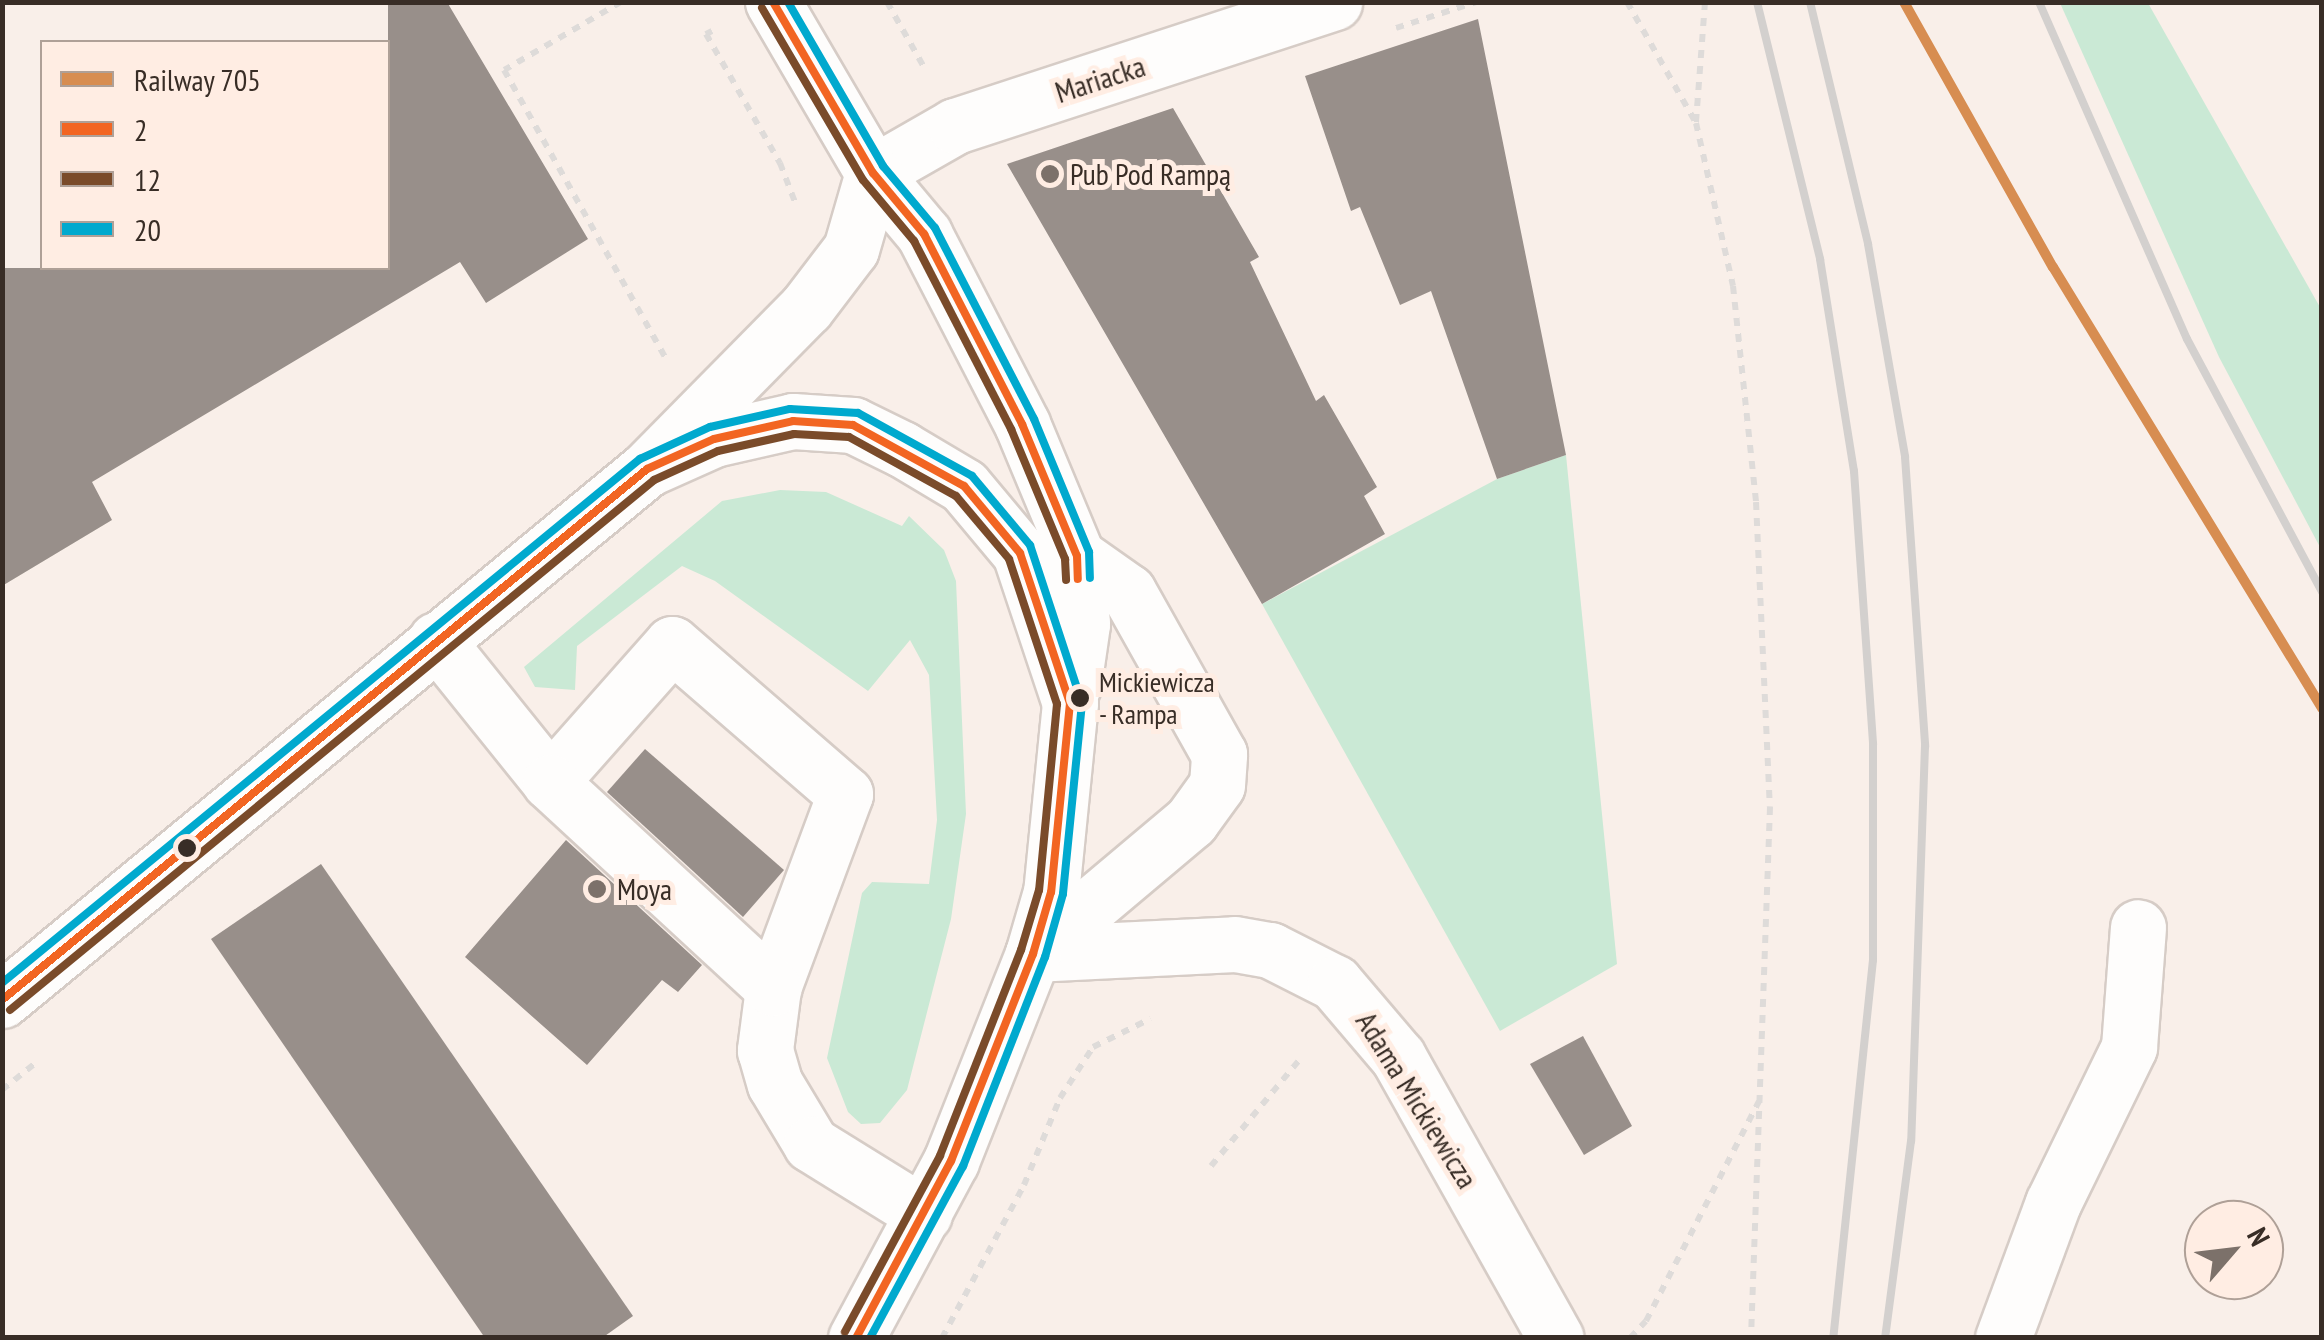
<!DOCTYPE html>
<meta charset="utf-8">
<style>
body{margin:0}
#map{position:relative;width:2324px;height:1340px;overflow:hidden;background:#f9efe9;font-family:"PT Sans Narrow",sans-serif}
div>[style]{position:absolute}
.green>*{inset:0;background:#cae9d5}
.building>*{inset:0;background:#988f8a}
.path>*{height:6px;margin-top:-3px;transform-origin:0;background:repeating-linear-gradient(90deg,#dedbd9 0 8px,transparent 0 16px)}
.roads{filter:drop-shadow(2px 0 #d6ccc6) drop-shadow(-2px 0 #d6ccc6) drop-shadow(0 2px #d6ccc6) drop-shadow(0 -2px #d6ccc6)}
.minor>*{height:55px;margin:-27.5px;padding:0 27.5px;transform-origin:27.5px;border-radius:27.5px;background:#fefdfc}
.major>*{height:55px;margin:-27.5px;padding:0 27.5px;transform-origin:27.5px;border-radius:27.5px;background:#fefdfc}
.rail>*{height:8px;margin:-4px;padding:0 4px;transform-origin:4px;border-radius:4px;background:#d3d0ce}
.bus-1>*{height:8px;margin:-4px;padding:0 4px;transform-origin:4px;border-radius:4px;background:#f26522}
.bus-2>*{height:8px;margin:-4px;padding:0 4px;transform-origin:4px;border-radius:4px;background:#7a4b2a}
.bus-3>*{height:8px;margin:-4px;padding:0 4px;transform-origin:4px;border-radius:4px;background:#00a9ce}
.rail-1>*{height:10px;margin:-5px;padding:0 5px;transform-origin:5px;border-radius:5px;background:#d78d51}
.dots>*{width:28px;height:28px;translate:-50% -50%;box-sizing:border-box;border:5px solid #ffede3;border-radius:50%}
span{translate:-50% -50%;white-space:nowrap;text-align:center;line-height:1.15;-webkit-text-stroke:10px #ffede3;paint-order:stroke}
.bus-label{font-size:28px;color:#382d26}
.left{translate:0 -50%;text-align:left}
.street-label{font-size:30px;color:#382d26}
.poi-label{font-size:30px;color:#382d26}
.frame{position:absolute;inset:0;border:5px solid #382d26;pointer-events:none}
.legend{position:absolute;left:40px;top:40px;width:350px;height:230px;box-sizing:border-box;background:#ffede3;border:2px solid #afa097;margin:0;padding:12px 18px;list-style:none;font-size:30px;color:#382d26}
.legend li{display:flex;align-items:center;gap:20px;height:50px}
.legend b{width:50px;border:2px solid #afa097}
.north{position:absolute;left:2184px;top:1200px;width:100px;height:100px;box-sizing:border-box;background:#ffede3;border:2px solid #afa097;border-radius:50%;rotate:62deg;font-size:28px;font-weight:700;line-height:40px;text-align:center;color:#382d26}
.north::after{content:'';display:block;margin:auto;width:35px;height:45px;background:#7c716a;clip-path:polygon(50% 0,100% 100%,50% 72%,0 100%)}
</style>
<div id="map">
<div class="green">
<div style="clip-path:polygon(2060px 3px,2148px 3px,2321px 309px,2321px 549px,2219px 357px)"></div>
<div style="clip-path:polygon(1566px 455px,1617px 964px,1500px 1031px,1262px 604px,1497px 479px)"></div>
<div style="clip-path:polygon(780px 490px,826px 492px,902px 526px,909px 516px,944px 550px,956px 581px,966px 814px,951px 919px,907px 1090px,880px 1123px,861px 1124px,848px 1112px,827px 1058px,862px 893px,872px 882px,929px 884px,937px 820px,929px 675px,910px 640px,868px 691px,715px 581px,682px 566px,577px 646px,575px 690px,535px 687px,524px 667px,722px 501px)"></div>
</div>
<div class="building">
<div style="clip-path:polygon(388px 2px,447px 2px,588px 239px,486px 303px,460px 262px,92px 482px,112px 520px,2px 586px,2px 268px,388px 268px)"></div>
<div style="clip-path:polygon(1478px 19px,1566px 455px,1497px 479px,1431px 291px,1400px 305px,1360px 207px,1351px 211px,1305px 76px)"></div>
<div style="clip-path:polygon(1173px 108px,1259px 257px,1250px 262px,1316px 401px,1324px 395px,1377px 487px,1364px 496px,1385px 534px,1262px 604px,1007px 164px)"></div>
<div style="clip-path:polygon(645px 749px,784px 870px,743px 917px,607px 792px)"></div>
<div style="clip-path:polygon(566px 840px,702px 965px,678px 992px,662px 980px,587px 1065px,465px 957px)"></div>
<div style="clip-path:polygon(321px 864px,633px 1316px,602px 1338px,485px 1338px,211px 939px)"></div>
<div style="clip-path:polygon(1583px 1036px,1632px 1126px,1584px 1155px,1530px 1064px)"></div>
</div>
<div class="path">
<div style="left:621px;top:2px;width:135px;rotate:149.8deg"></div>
<div style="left:504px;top:70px;width:329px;rotate:60.7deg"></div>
<div style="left:887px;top:2px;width:75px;rotate:60.4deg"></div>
<div style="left:1627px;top:2px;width:139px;rotate:60.3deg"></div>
<div style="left:1705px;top:2px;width:121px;rotate:94.3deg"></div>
<div style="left:1696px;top:123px;width:167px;rotate:77.2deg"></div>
<div style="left:1733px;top:286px;width:217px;rotate:83.9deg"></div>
<div style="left:1756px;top:502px;width:305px;rotate:87.4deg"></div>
<div style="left:1770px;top:807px;width:531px;rotate:92.05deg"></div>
<div style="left:1396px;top:28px;width:84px;rotate:-18deg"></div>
<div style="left:712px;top:31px;width:7px;rotate:153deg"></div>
<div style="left:706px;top:34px;width:149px;rotate:60.2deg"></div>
<div style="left:780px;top:163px;width:42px;rotate:69deg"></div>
<div style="left:2px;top:1090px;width:46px;rotate:-38.9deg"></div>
<div style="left:1211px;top:1166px;width:141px;rotate:-50.2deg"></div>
<div style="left:942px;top:1338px;width:174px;rotate:-61.8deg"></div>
<div style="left:1024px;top:1185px;width:94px;rotate:-67.5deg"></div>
<div style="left:1060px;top:1098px;width:61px;rotate:-57.1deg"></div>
<div style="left:1093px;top:1047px;width:64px;rotate:-26.2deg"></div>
<div style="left:1630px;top:1338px;width:23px;rotate:-47deg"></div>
<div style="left:1646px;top:1321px;width:247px;rotate:-62.8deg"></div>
</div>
<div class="roads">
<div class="minor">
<div style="left:873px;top:173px;width:95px;rotate:-29.8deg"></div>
<div style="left:955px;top:126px;width:399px;rotate:-18.1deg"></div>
<div style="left:436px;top:640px;width:182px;rotate:51.2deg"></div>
<div style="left:550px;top:782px;width:184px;rotate:-48.5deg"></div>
<div style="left:672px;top:644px;width:229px;rotate:40.9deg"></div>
<div style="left:845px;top:794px;width:207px;rotate:110.4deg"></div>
<div style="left:773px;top:988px;width:63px;rotate:97.4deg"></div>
<div style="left:765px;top:1050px;width:35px;rotate:74deg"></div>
<div style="left:775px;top:1084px;width:70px;rotate:59deg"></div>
<div style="left:811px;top:1144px;width:133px;rotate:31.8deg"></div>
<div style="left:550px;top:782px;width:304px;rotate:42.7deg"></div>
<div style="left:1033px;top:954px;width:202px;rotate:-2.8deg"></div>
<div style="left:1235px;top:944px;width:36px;rotate:10deg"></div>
<div style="left:1270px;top:950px;width:73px;rotate:26.9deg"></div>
<div style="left:1335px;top:983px;width:97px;rotate:49.6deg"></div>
<div style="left:1398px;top:1057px;width:322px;rotate:60.7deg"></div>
<div style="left:1033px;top:954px;width:207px;rotate:-40.1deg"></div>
<div style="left:1191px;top:821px;width:44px;rotate:-54.2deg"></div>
<div style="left:1217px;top:785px;width:31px;rotate:-86deg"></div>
<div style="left:1219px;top:754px;width:186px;rotate:-119.3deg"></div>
<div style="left:1128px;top:592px;width:62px;rotate:-144.8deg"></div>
<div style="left:2003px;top:1338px;width:144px;rotate:-69.7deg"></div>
<div style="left:2053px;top:1203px;width:174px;rotate:-64deg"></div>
<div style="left:2129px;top:1047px;width:120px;rotate:-85.7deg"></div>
</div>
<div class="major">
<div style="left:773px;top:2px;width:198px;rotate:59.7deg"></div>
<div style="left:873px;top:173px;width:80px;rotate:50.1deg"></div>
<div style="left:924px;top:234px;width:214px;rotate:62.7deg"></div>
<div style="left:1022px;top:424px;width:143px;rotate:67.4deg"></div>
<div style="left:1077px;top:556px;width:68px;rotate:85.8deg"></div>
<div style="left:1082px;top:624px;width:63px;rotate:98.3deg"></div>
<div style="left:647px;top:469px;width:73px;rotate:-24.1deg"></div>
<div style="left:714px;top:439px;width:81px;rotate:-12.8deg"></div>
<div style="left:793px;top:421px;width:60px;rotate:3.8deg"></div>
<div style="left:853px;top:425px;width:55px;rotate:26.1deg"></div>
<div style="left:902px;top:449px;width:72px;rotate:30.8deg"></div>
<div style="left:964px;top:486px;width:87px;rotate:50.1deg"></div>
<div style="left:1020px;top:553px;width:158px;rotate:71.6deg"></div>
<div style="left:1070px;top:703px;width:190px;rotate:95.7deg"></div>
<div style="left:1051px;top:892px;width:65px;rotate:106.2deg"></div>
<div style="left:1033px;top:954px;width:223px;rotate:111.6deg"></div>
<div style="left:951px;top:1161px;width:201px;rotate:118.2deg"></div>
<div style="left:2px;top:1000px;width:835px;rotate:-39.46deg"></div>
<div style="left:647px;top:469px;width:226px;rotate:-45.4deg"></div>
<div style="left:806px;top:308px;width:74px;rotate:-52.7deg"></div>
<div style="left:851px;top:249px;width:79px;rotate:-73.9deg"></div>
</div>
</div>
<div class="rail">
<div style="left:1757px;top:2px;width:265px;rotate:76.2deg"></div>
<div style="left:1820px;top:259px;width:215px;rotate:80.9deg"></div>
<div style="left:1854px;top:471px;width:274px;rotate:86deg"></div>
<div style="left:1873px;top:744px;width:216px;rotate:90deg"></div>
<div style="left:1873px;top:960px;width:380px;rotate:96deg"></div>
<div style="left:1810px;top:2px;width:249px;rotate:76.5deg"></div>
<div style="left:1868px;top:244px;width:216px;rotate:80.1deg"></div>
<div style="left:1905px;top:457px;width:290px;rotate:86deg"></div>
<div style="left:1925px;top:746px;width:395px;rotate:92deg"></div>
<div style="left:1911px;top:1141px;width:199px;rotate:97.5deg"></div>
<div style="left:2039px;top:2px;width:368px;rotate:66.3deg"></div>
<div style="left:2187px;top:339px;width:287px;rotate:61.9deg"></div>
</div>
<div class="bus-1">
<div style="left:773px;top:2px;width:198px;rotate:59.7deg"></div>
<div style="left:873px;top:173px;width:80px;rotate:50.1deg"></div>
<div style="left:924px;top:234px;width:214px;rotate:62.7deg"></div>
<div style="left:1022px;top:424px;width:143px;rotate:67.4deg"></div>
<div style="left:1077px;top:556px;width:23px;rotate:88deg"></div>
<div style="left:2px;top:1000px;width:835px;rotate:-39.46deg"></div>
<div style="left:647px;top:469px;width:73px;rotate:-24.1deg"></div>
<div style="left:714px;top:439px;width:81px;rotate:-12.8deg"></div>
<div style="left:793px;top:421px;width:60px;rotate:3.8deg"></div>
<div style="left:853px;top:425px;width:127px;rotate:28.8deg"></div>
<div style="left:964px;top:486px;width:87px;rotate:50.1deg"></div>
<div style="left:1020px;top:553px;width:158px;rotate:71.6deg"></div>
<div style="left:1070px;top:703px;width:190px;rotate:95.7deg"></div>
<div style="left:1051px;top:892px;width:65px;rotate:106.2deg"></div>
<div style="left:1033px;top:954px;width:223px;rotate:111.6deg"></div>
<div style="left:951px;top:1161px;width:201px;rotate:118.2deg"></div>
</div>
<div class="bus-2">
<div style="left:762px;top:8px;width:199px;rotate:59.6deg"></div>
<div style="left:863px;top:180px;width:80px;rotate:50.1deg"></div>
<div style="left:914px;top:241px;width:212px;rotate:62.7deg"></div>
<div style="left:1011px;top:429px;width:141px;rotate:67.4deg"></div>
<div style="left:1065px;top:559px;width:21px;rotate:87deg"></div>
<div style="left:10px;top:1010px;width:834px;rotate:-39.45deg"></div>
<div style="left:654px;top:480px;width:70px;rotate:-24.4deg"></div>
<div style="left:718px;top:451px;width:78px;rotate:-12.6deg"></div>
<div style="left:794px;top:434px;width:55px;rotate:3.1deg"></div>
<div style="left:849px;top:437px;width:122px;rotate:28.9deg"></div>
<div style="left:956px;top:496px;width:82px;rotate:49.9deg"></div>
<div style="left:1009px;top:559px;width:153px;rotate:71.7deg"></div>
<div style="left:1057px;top:704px;width:187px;rotate:95.5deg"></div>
<div style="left:1039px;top:890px;width:63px;rotate:106.7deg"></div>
<div style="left:1021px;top:950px;width:221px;rotate:111.5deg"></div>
<div style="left:940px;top:1156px;width:200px;rotate:118.4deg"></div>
</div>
<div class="bus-3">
<div style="left:788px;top:2px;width:190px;rotate:59.9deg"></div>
<div style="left:883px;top:166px;width:81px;rotate:50deg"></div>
<div style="left:935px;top:228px;width:215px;rotate:62.6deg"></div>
<div style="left:1034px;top:419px;width:144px;rotate:67.5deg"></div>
<div style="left:1089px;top:552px;width:26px;rotate:88deg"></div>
<div style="left:2px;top:983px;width:826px;rotate:-39.4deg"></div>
<div style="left:640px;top:459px;width:77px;rotate:-24.6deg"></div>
<div style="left:710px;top:427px;width:82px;rotate:-12.7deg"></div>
<div style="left:790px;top:409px;width:68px;rotate:3.4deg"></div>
<div style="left:858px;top:413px;width:130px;rotate:28.9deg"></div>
<div style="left:972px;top:476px;width:90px;rotate:50deg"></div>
<div style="left:1030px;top:545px;width:166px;rotate:71.8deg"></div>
<div style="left:1082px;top:703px;width:192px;rotate:95.7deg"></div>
<div style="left:1063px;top:894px;width:66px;rotate:105.9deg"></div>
<div style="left:1045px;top:957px;width:225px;rotate:111.4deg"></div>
<div style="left:963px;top:1166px;width:196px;rotate:118.4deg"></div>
</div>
<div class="rail-1">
<div style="left:1904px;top:2px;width:304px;rotate:60.7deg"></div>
<div style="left:2053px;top:267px;width:517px;rotate:58.62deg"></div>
</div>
<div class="dots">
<div style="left:1050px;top:174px;background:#7c716a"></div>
<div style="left:1080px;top:698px;background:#382d26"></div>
<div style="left:187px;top:848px;background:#382d26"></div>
<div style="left:597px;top:889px;background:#7c716a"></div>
</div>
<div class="bus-label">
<span class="left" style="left:1099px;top:698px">Mickiewicza<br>- Rampa</span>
</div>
<div class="street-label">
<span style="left:1100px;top:79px;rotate:-18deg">Mariacka</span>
<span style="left:1417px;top:1100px;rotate:58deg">Adama Mickiewicza</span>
</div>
<div class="poi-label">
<span class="left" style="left:1070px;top:174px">Pub Pod Rampą</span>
<span class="left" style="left:617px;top:889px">Moya</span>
</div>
<div class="frame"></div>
<ul class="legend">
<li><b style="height:12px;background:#d78d51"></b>Railway 705</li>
<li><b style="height:12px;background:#f26522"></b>2</li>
<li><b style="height:12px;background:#7a4b2a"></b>12</li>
<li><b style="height:12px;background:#00a9ce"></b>20</li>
</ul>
<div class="north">N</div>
</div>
